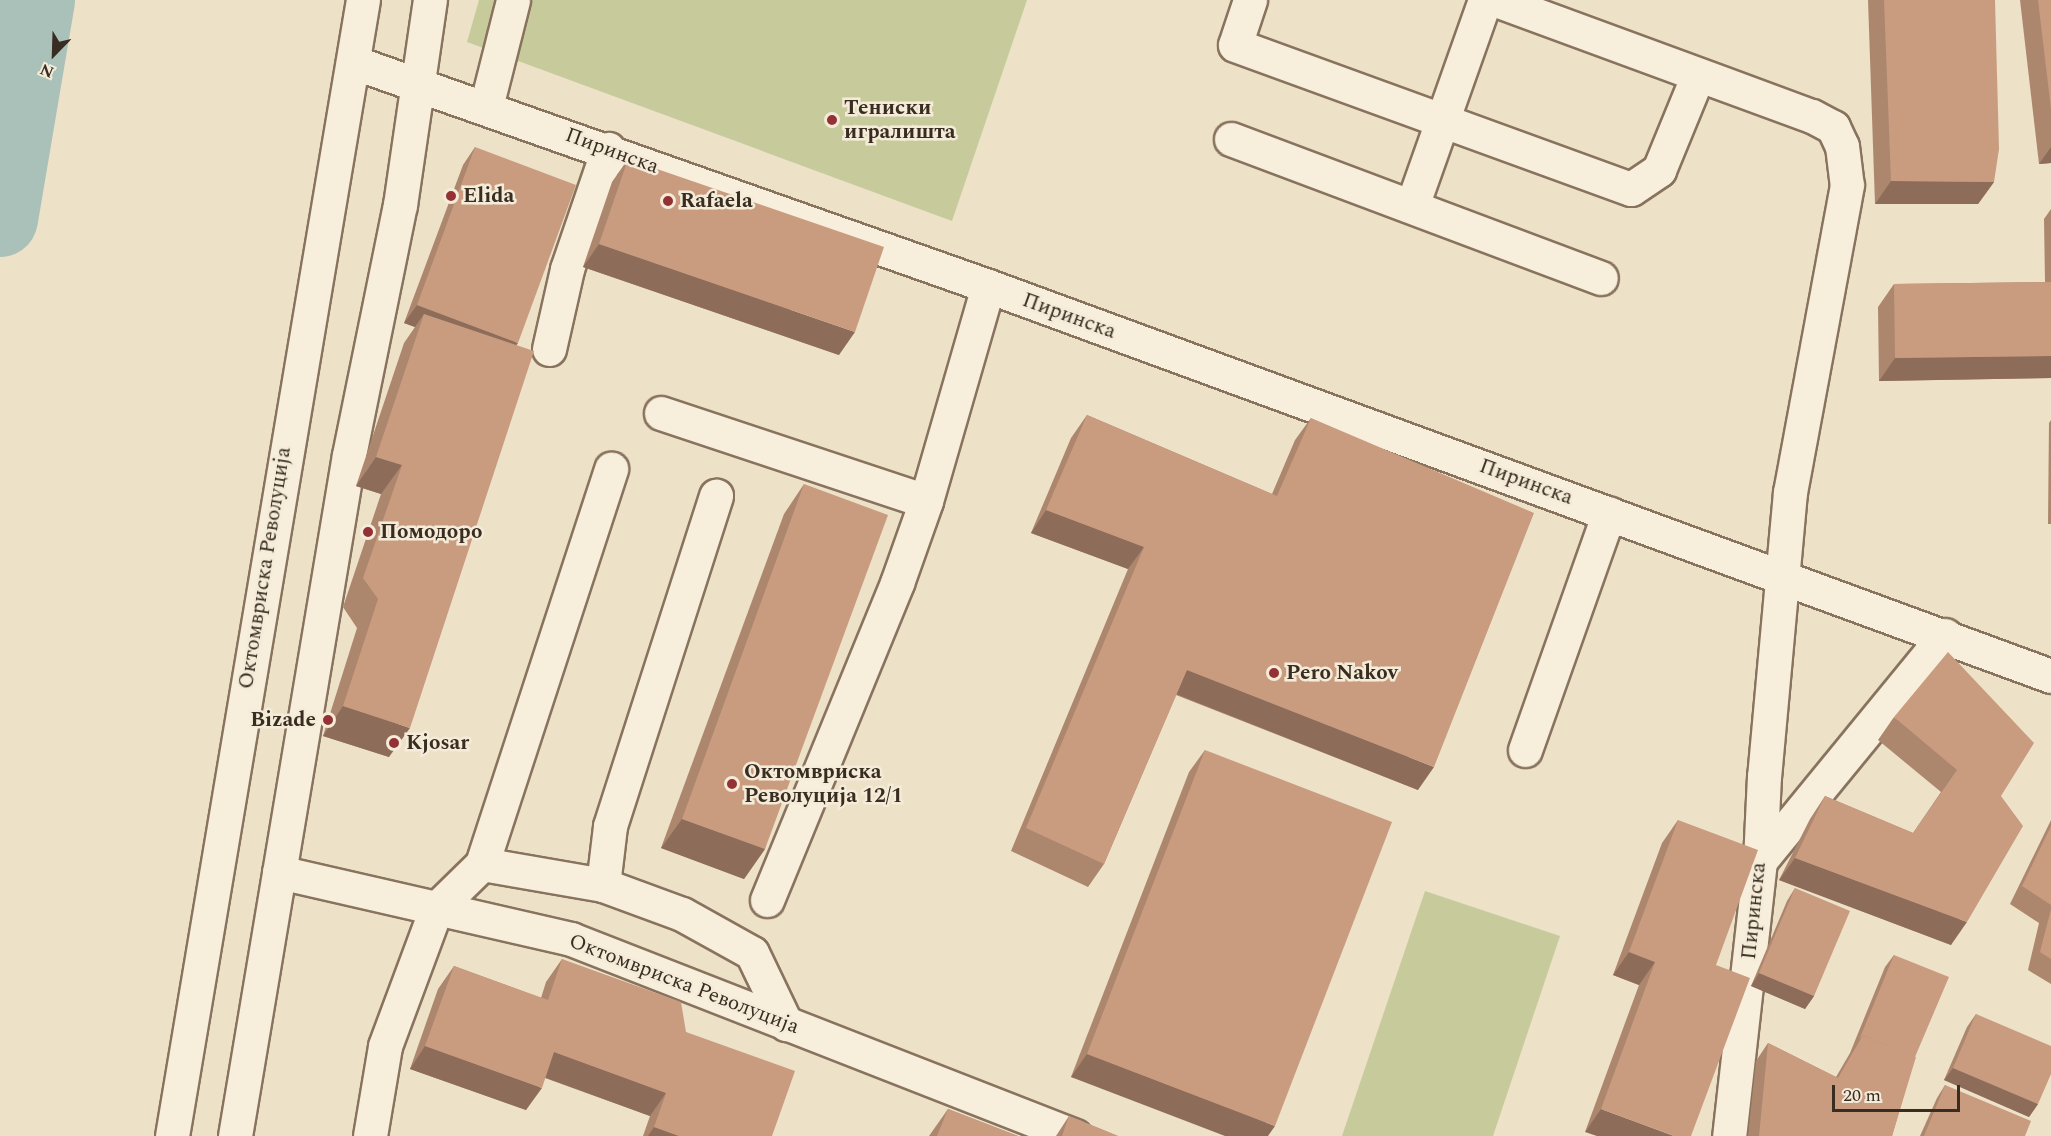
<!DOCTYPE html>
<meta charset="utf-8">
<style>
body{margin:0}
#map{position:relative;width:2051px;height:1136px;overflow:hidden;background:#ede1c8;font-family:Spectral,serif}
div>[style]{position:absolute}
.green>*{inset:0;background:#c7cb9c}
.river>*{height:76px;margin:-38px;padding:0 38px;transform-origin:38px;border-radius:38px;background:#a9c1b9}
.roads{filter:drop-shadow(2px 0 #88735e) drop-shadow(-2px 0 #88735e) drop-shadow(0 2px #88735e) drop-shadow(0 -2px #88735e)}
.minor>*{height:33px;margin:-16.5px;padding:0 16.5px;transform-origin:16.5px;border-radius:16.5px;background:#f8eedc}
.wall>*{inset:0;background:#ad866e}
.shaded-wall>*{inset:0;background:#8d6d5a}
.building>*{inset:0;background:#c99c80}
.dots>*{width:16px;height:16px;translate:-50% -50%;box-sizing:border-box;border:3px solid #f4ebd8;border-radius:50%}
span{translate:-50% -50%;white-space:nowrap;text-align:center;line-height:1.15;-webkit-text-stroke:5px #f4ebd8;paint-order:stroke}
.poi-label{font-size:21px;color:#392c21;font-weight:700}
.left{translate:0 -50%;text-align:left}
.right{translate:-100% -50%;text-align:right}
.street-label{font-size:21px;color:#392c21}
.north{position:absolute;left:24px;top:24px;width:60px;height:60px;-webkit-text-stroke:4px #f4ebd8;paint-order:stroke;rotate:203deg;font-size:16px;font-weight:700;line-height:24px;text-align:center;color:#392c21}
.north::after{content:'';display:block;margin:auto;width:21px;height:27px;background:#392c21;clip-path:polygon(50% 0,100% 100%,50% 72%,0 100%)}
.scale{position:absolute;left:1832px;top:1085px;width:128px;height:27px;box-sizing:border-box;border:3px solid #392c21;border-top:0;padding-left:8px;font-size:18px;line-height:21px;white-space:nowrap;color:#392c21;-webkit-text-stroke:4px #f4ebd8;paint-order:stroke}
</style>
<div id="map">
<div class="green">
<div style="clip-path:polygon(479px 0,1027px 0,952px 221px,467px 42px)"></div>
<div style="clip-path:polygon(1425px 891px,1560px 936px,1493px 1136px,1342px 1136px)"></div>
</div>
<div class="river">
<div style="left:0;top:219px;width:222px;rotate:-80.4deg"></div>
</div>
<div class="roads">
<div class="minor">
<div style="left:1250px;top:0;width:47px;rotate:108.4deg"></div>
<div style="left:1235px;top:45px;width:421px;rotate:20deg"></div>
<div style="left:1631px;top:189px;width:34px;rotate:-34deg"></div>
<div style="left:1659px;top:170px;width:103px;rotate:-67.7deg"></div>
<div style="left:1496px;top:0;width:337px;rotate:20.2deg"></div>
<div style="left:1812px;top:116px;width:24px;rotate:28deg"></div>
<div style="left:1833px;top:127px;width:21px;rotate:65deg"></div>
<div style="left:1842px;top:146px;width:39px;rotate:83deg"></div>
<div style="left:1847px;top:185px;width:312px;rotate:100.5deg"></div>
<div style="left:1790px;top:492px;width:285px;rotate:95.2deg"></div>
<div style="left:1764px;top:776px;width:85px;rotate:92.7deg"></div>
<div style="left:1760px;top:861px;width:277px;rotate:96.4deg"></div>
<div style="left:353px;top:62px;width:673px;rotate:19.43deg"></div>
<div style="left:988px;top:286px;width:1132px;rotate:20.15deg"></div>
<div style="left:486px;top:107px;width:110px;rotate:-75.8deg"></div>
<div style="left:1231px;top:139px;width:395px;rotate:20.6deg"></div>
<div style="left:1412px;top:206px;width:219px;rotate:-70.5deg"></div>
<div style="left:549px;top:349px;width:82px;rotate:-77.3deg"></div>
<div style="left:567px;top:269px;width:127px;rotate:-71.1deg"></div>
<div style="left:661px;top:413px;width:279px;rotate:18.4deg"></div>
<div style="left:1525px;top:750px;width:251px;rotate:-70.5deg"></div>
<div style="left:1760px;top:861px;width:292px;rotate:-50.7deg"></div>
<div style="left:482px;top:864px;width:123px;rotate:9.8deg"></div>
<div style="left:603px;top:885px;width:84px;rotate:20.2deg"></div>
<div style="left:682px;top:914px;width:80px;rotate:29.1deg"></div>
<div style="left:752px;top:953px;width:79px;rotate:64.4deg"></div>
<div style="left:279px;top:872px;width:300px;rotate:12.9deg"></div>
<div style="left:571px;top:939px;width:541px;rotate:21.35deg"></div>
<div style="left:603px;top:885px;width:59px;rotate:-83.2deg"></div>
<div style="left:610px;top:826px;width:347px;rotate:-72.2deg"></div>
<div style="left:767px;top:900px;width:343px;rotate:-67.7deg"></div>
<div style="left:897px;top:583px;width:87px;rotate:-70.5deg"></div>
<div style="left:926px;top:501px;width:224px;rotate:-73.9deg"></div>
<div style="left:172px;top:1136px;width:1152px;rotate:-80.46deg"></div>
<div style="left:235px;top:1136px;width:690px;rotate:-80.5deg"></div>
<div style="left:349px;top:455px;width:255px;rotate:-78.5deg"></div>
<div style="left:400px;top:205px;width:207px;rotate:-81.7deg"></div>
<div style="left:370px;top:1136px;width:91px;rotate:-80.5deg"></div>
<div style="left:385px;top:1046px;width:146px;rotate:-69.6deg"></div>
<div style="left:436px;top:909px;width:64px;rotate:-44.4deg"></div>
<div style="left:482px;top:864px;width:416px;rotate:-71.9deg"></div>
</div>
</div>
<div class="wall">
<div style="clip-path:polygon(1868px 0,1995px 0,1994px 182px,1978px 204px,1875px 204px)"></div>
<div style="clip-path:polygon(2020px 0,2051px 0,2051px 163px,2039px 164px)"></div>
<div style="clip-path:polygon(475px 147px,516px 345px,389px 757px,323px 736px,357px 628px,343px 607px,381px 494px,356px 486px,404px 343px,415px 327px,404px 323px,463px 165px)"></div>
<div style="clip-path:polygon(628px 159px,839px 355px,583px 267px,612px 182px)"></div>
<div style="clip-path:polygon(2051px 209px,2051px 378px,1879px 381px,1878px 307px,1894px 284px,2045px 282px,2044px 219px)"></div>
<div style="clip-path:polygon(1087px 415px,1272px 494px,1295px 440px,1311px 418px,1418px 790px,1176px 695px,1104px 864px,1088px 887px,1011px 851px,1128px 569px,1031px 533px,1071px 438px)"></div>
<div style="clip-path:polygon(2051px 420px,2051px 524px,2048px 524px,2049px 423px)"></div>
<div style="clip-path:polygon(804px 484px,765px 849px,744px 879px,661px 848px,784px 514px)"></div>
<div style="clip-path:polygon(1894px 717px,2001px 796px,1951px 945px,1779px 880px,1810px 819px,1825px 796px,1913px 833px,1941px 792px,1878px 740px)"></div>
<div style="clip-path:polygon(1205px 750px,1268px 1136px,1071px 1077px,1189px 772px)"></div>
<div style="clip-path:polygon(1678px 820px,1716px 965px,1585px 1132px,1639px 985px,1613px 975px,1662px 843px)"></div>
<div style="clip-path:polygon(2051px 820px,2051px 984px,2028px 970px,2039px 923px,2010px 904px)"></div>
<div style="clip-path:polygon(1795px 888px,1814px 996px,1805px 1009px,1751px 986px,1787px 901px)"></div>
<div style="clip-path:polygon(1894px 955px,1915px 1057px,1892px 1136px,1748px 1136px,1756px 1061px,1768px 1043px,1836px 1077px,1850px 1053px,1885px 967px)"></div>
<div style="clip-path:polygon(562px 959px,686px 1032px,772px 1136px,643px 1136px,650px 1116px,545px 1078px,526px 1110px,410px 1069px,438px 989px,454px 966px,541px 998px,546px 982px)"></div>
<div style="clip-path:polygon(1976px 1014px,2038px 1104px,2029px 1117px,1944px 1080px,1967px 1027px)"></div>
<div style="clip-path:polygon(1945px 1085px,2025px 1136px,1920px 1136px,1937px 1098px)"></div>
<div style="clip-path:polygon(948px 1109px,1018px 1136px,929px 1136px)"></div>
<div style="clip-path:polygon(1069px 1116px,1118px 1136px,1056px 1136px)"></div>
</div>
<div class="shaded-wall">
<div style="clip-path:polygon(2051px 147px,2051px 163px,2039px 164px)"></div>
<div style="clip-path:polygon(1891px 181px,1994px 182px,1978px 204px,1875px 204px)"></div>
<div style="clip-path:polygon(599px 244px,855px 332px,839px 355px,583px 267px)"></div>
<div style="clip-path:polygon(417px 305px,518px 343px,505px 361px,424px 314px,415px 327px,404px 323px)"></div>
<div style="clip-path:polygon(2051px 356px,2051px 378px,1879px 381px,1895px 358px)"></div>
<div style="clip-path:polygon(376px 457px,402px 465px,381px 494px,356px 486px)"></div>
<div style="clip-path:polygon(1046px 510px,1144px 547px,1128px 569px,1031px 533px)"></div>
<div style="clip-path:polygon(1187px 670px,1434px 767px,1418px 790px,1171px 692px)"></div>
<div style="clip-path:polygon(343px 706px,410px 728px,389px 757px,323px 736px)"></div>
<div style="clip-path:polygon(682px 819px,765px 849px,744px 879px,661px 848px)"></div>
<div style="clip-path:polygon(1795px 858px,1967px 922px,1951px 945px,1779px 880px)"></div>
<div style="clip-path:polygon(1629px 952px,1655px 962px,1639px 985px,1613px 975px)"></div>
<div style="clip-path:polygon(1759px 973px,1814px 996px,1805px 1009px,1751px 986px)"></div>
<div style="clip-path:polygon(425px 1046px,542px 1088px,526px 1110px,410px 1069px)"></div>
<div style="clip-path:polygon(554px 1052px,666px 1093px,650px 1116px,538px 1075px)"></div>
<div style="clip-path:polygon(1087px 1054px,1275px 1126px,1268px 1136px,1225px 1136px,1071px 1077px)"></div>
<div style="clip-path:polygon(1953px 1068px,2038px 1104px,2029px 1117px,1944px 1080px)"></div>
<div style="clip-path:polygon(1601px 1109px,1674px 1136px,1597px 1136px,1585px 1132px)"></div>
<div style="clip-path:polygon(654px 1127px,679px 1136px,648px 1136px)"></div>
</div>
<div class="building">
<div style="clip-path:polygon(1884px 0,1995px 0,1999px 149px,1994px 182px,1891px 181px)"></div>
<div style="clip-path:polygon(2038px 0,2051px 0,2051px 109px)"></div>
<div style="clip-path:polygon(475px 147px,576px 185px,518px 343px,417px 305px)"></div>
<div style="clip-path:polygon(628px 159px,884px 247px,855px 332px,599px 244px)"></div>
<div style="clip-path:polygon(2051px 282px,2051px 356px,1895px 358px,1894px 284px)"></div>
<div style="clip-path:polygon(424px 314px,534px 351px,410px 728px,343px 706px,378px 599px,363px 578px,402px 465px,376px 457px)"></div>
<div style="clip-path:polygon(1087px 415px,1277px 496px,1311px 418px,1534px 513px,1434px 767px,1187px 670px,1104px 864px,1026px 828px,1144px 547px,1046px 510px)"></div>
<div style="clip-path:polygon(804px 484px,888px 515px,765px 849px,682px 819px)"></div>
<div style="clip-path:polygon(1948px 652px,2034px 743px,2001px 796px,2023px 826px,1967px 922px,1795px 858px,1825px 796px,1913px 833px,1957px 770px,1894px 717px)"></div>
<div style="clip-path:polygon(1205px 750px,1392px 822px,1275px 1126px,1087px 1054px)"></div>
<div style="clip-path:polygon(1678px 820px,1758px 850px,1716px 965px,1750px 978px,1691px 1136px,1674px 1136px,1601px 1109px,1655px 962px,1629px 952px)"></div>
<div style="clip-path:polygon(2051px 826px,2051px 905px,2022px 886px)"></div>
<div style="clip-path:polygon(1795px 888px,1850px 911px,1814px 996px,1759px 973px)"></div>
<div style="clip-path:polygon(2051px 909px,2051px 959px,2040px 952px)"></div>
<div style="clip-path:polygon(1894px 955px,1949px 977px,1915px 1057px,1863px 1035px,1859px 1040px)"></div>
<div style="clip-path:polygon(562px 959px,681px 1002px,686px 1032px,795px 1071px,772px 1136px,679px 1136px,654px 1127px,666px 1093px,554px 1052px,542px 1088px,425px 1046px,454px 966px,548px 1000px)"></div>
<div style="clip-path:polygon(1976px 1014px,2051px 1046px,2051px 1074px,2038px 1104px,1953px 1068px)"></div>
<div style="clip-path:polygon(1863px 1035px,1916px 1057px,1892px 1136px,1759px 1136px,1768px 1043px,1838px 1078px)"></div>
<div style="clip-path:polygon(1945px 1085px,2031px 1121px,2025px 1136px,1924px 1136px)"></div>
<div style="clip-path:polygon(948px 1109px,1018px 1136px,937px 1136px)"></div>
<div style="clip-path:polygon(1069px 1116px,1118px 1136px,1062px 1136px)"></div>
</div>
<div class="dots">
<div style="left:832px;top:120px;background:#943135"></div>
<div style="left:451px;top:196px;background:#943135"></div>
<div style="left:668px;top:201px;background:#943135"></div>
<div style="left:368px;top:532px;background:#943135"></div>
<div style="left:1274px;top:673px;background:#943135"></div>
<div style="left:328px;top:720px;background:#943135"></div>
<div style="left:394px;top:743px;background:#943135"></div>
<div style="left:732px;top:784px;background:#943135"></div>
</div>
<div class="poi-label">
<span class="left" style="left:844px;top:120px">Тениски<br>игралишта</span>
<span class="left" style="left:463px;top:196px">Elida</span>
<span class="left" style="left:680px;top:201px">Rafaela</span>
<span class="left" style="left:380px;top:532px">Помодоро</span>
<span class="left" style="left:1286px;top:673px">Pero Nakov</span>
<span class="right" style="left:316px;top:720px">Bizade</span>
<span class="left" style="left:406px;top:743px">Kjosar</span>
<span class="left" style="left:744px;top:784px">Октомвриска<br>Револуција 12/1</span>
</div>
<div class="street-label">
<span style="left:612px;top:151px;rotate:20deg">Пиринска</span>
<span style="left:1069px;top:316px;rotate:20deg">Пиринска</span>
<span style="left:1526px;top:482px;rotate:20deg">Пиринска</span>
<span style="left:265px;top:568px;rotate:-81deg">Октомвриска Револуција</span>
<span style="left:1754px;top:911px;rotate:-84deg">Пиринска</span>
<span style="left:684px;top:984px;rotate:21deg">Октомвриска Револуција</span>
</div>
<div class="north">N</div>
<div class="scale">20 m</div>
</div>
